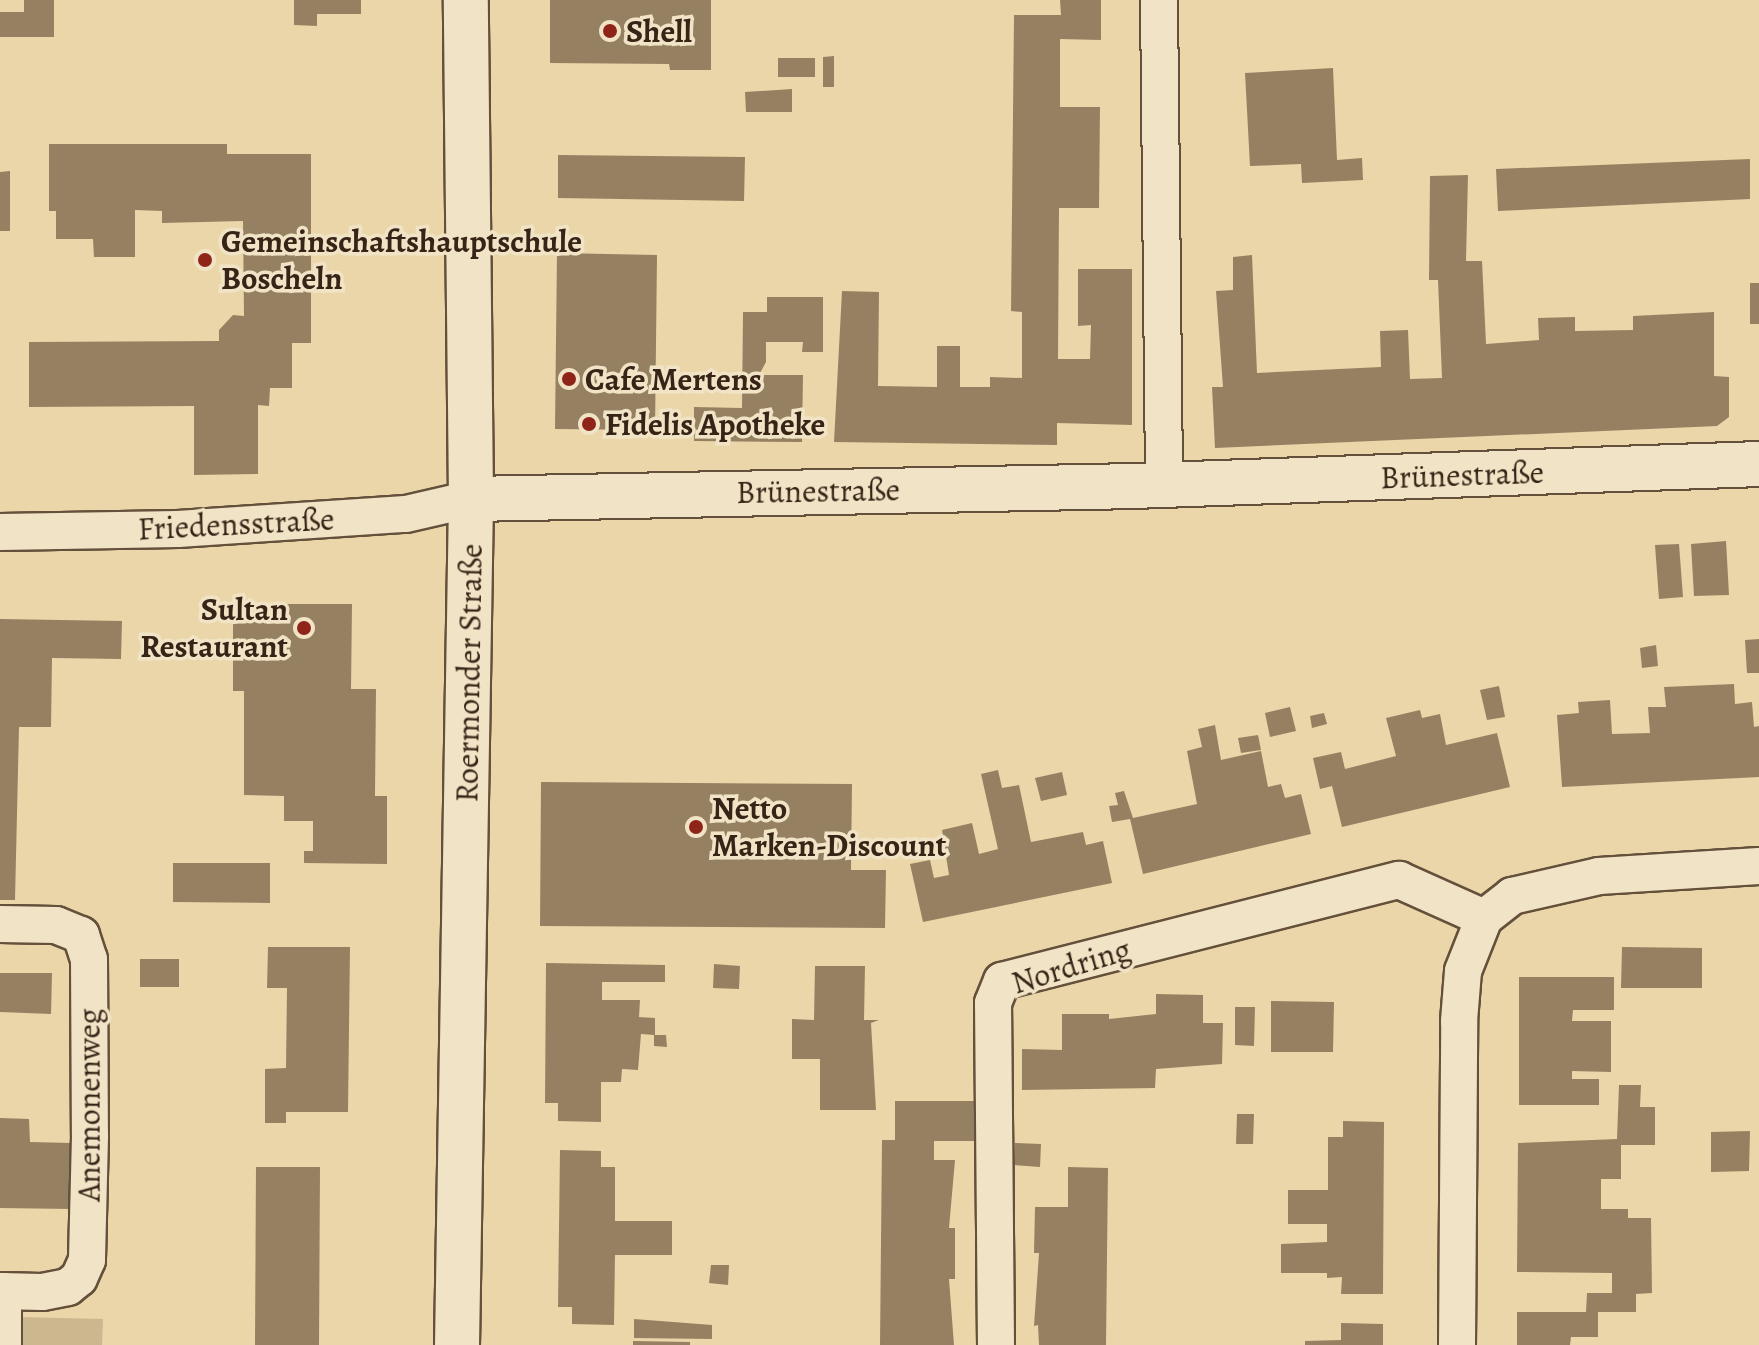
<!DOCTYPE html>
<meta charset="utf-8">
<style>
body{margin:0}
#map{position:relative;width:1759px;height:1345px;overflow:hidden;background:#ead6a8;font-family:Alegreya,serif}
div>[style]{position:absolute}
.green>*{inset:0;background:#ccb88f}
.building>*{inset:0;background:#958162}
.roads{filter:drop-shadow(2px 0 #64503b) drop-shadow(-2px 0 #64503b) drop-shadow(0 2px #64503b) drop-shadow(0 -2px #64503b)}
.street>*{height:36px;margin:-18px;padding:0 18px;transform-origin:18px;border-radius:18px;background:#f1e4c6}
.secondary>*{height:44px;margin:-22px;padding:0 22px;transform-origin:22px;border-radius:22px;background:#f1e4c6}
.dots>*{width:22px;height:22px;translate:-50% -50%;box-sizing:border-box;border:4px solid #f1e4c6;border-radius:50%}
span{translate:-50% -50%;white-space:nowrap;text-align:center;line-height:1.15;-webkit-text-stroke:7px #f1e4c6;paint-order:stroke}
.poi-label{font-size:32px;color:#382417;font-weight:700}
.left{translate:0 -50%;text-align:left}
.right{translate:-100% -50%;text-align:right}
.street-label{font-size:32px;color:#382417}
</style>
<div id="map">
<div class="green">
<div style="clip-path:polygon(18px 1317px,103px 1319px,102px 1345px,18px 1345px)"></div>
</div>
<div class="building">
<div style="clip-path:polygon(24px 0,54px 0,54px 37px,0 37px,0 12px,24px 12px)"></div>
<div style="clip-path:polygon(294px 0,361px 0,361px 14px,317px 14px,317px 26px,294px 25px)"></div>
<div style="clip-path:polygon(550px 0,711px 0,711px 70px,670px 70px,669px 64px,550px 63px)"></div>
<div style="clip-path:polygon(1060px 0,1101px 0,1101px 40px,1060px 39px,1060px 107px,1100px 107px,1099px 208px,1059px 208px,1058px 359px,1090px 359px,1091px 325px,1078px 326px,1078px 269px,1132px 269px,1132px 425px,1057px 423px,1057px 445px,834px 442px,842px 291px,879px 292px,878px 386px,937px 387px,937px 346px,960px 346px,960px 387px,990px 387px,990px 377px,1022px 378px,1022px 312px,1011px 311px,1014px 15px,1061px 15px)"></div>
<div style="clip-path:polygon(834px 56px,834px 87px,823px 87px,823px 57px)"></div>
<div style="clip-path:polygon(778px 58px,815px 58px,815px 77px,778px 77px)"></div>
<div style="clip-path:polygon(1333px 68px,1337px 160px,1362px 158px,1363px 180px,1302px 183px,1301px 164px,1250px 166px,1245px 73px)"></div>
<div style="clip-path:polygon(792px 89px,792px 112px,746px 112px,745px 92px)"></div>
<div style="clip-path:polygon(49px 144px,227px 144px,227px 154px,311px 154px,311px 343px,292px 343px,292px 388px,270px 388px,269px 406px,258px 405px,258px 474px,194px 475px,194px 406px,29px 407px,29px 342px,219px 341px,219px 330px,233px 315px,244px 316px,243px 221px,162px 223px,162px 211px,135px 210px,135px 257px,94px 257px,93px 239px,56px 239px,56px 211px,49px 211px)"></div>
<div style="clip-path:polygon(558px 155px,745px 157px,744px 201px,558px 198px)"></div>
<div style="clip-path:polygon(1750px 159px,1750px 199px,1498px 211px,1496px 169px)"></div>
<div style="clip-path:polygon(10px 171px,10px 231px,0 231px,0 172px)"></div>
<div style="clip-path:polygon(1468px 175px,1466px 261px,1482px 261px,1486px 344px,1539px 340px,1538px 318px,1575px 317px,1575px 331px,1633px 330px,1633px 316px,1714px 312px,1714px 376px,1729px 377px,1729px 417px,1717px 426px,1215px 448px,1212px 387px,1223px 387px,1216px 291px,1233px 290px,1233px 257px,1252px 255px,1257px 373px,1381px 367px,1380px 331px,1408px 330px,1410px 379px,1442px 378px,1438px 280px,1429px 280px,1430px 176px)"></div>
<div style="clip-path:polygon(557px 253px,657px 255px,655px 430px,555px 429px)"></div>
<div style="clip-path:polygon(1750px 283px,1759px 283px,1759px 324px,1750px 324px)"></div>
<div style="clip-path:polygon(767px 297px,823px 297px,823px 352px,802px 352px,803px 342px,766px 342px,766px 362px,759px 375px,803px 375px,802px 442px,694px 441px,694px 407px,742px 408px,743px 312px,767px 312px)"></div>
<div style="clip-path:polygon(1726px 541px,1729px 595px,1694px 596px,1691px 544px)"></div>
<div style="clip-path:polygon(1679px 544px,1683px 597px,1659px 599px,1655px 545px)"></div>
<div style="clip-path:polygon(233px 604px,352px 604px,351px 689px,376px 689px,375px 796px,387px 796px,387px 864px,304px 863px,304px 851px,313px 851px,313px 821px,284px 821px,284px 796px,244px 795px,244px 691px,233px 691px)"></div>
<div style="clip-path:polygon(0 619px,122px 621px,121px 659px,52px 658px,51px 727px,19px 727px,15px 900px,0 900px)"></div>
<div style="clip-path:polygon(1759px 639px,1759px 673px,1747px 673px,1745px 640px)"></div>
<div style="clip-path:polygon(1656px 645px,1658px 666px,1642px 668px,1640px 648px)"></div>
<div style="clip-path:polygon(1734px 684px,1735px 704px,1752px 702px,1754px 727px,1759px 726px,1759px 777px,1562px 787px,1557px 715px,1579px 713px,1578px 702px,1610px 700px,1612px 734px,1650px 733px,1648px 707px,1666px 707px,1664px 687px)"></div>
<div style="clip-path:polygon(1499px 686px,1505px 717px,1487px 720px,1480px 690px)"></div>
<div style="clip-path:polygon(1290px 707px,1296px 731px,1270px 737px,1265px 713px)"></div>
<div style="clip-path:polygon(1420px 710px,1422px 718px,1440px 714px,1446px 745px,1497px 733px,1510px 787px,1342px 827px,1332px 786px,1320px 789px,1313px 758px,1341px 752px,1345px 769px,1396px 756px,1386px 718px)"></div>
<div style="clip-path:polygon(1324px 713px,1327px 724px,1312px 728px,1310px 716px)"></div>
<div style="clip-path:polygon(1215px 725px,1221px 760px,1261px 751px,1268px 787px,1281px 784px,1285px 798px,1301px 794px,1311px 834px,1143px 874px,1130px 819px,1112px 822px,1109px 806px,1118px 805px,1115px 793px,1124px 791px,1133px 818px,1197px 804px,1187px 751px,1202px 747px,1198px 729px)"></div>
<div style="clip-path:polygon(1258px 735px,1261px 750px,1241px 753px,1238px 738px)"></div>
<div style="clip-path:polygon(998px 770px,1002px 788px,1019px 785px,1031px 842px,1083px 832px,1086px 845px,1103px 841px,1112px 883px,923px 922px,910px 864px,930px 860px,934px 878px,949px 875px,942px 830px,972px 823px,979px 854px,998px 849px,981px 774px)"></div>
<div style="clip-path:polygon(1062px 772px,1067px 795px,1041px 801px,1035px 778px)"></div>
<div style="clip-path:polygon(541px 782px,852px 784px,851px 870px,886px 870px,885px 928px,540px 926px)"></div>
<div style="clip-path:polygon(173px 863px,270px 863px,270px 903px,173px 902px)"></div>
<div style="clip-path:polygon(268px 947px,350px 947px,348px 1112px,286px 1112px,286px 1123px,265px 1123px,265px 1069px,286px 1068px,287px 988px,267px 988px)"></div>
<div style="clip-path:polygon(1622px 947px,1702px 948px,1702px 988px,1621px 988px)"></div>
<div style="clip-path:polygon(140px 959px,179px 959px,179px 987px,140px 987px)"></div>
<div style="clip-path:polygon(546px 963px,665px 965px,665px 982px,602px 982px,602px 1000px,640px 1000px,639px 1017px,655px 1018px,655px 1035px,666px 1035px,667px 1047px,654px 1046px,654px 1035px,641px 1034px,638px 1070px,622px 1069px,621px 1082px,601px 1082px,601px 1122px,558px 1121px,558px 1103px,545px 1103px)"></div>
<div style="clip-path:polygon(714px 964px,740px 966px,739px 989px,713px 988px)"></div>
<div style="clip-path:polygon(815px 966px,865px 966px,864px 1020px,879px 1020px,871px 1023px,876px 1110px,820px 1110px,820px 1059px,792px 1059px,792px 1019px,814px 1020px)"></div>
<div style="clip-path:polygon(0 973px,52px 973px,51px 1014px,0 1012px)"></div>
<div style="clip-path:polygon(1519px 977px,1614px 977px,1614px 1010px,1573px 1010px,1572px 1021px,1611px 1021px,1611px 1072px,1572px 1071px,1572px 1079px,1599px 1079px,1599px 1105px,1519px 1105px)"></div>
<div style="clip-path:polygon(1156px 994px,1203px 995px,1203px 1023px,1223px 1023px,1222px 1064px,1156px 1069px,1155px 1088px,1022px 1090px,1022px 1049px,1062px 1050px,1062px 1014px,1109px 1014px,1109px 1019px,1156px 1014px)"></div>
<div style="clip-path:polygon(1271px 1001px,1334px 1002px,1333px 1052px,1271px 1052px)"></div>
<div style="clip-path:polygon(1235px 1007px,1255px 1007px,1254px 1046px,1235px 1045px)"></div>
<div style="clip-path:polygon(1619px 1085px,1641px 1085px,1640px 1107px,1655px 1107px,1655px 1145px,1621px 1145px,1621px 1179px,1601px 1179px,1601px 1209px,1628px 1209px,1628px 1218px,1651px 1218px,1652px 1293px,1636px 1294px,1636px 1312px,1598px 1312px,1598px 1337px,1571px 1337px,1570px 1345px,1517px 1345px,1517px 1312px,1586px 1312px,1587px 1293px,1612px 1293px,1612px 1273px,1517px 1272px,1518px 1143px,1617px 1139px)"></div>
<div style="clip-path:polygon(895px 1101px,975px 1101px,975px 1141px,934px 1141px,934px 1160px,955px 1160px,949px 1228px,955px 1228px,955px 1279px,949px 1279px,954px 1345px,880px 1345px,882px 1140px,895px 1140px)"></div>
<div style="clip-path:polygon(1237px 1114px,1254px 1114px,1253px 1144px,1236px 1144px)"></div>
<div style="clip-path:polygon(0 1118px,29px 1119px,30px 1142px,72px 1143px,71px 1209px,0 1208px)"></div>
<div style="clip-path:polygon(1343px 1121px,1384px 1122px,1383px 1294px,1341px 1294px,1342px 1277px,1327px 1278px,1327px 1273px,1281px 1273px,1281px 1244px,1327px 1242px,1327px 1224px,1288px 1224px,1288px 1190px,1328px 1190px,1328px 1137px,1343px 1137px)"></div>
<div style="clip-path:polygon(1750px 1131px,1749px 1171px,1711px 1172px,1711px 1132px)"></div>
<div style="clip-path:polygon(1015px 1143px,1041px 1144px,1040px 1167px,1014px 1165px)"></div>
<div style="clip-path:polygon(560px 1150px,601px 1151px,601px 1167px,615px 1167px,615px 1221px,672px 1221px,672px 1255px,615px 1255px,614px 1325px,572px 1324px,572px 1307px,558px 1307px)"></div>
<div style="clip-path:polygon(256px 1167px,320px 1167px,319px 1345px,255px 1345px)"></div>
<div style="clip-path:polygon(1068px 1167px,1108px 1168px,1106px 1345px,1039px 1345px,1038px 1325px,1034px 1326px,1039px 1253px,1034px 1253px,1035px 1207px,1068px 1207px)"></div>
<div style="clip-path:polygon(711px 1265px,729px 1265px,728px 1285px,709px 1283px)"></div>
<div style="clip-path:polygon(634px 1319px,712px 1325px,712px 1339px,634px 1338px)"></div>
<div style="clip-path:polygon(1341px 1323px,1383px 1324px,1383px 1345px,1305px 1345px,1305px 1341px,1341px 1340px)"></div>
<div style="clip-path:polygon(633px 1341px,690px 1342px,690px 1345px,633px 1345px)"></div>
</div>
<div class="roads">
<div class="street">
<div style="left:1159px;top:0;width:484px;rotate:89.4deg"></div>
<div style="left:0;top:532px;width:178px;rotate:-1deg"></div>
<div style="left:178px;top:529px;width:228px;rotate:-3.8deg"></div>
<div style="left:406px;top:514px;width:67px;rotate:-13deg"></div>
<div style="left:0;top:924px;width:56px;rotate:1deg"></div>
<div style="left:56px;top:925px;width:27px;rotate:22deg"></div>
<div style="left:81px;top:935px;width:25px;rotate:72deg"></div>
<div style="left:89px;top:959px;width:177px;rotate:89.7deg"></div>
<div style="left:90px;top:1136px;width:124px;rotate:91.4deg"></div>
<div style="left:87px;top:1260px;width:20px;rotate:114deg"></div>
<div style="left:79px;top:1278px;width:14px;rotate:141deg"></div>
<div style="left:68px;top:1287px;width:26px;rotate:169deg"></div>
<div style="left:42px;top:1292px;width:42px;rotate:-178.6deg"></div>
<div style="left:3px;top:1291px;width:54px;rotate:90deg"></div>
<div style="left:996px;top:1345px;width:342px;rotate:-90.5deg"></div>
<div style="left:993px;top:1003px;width:24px;rotate:-68deg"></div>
<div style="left:1002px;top:981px;width:410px;rotate:-14.3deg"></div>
<div style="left:1399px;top:880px;width:93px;rotate:24.1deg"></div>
<div style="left:1457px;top:1345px;width:324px;rotate:-89.6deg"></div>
<div style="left:1459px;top:1021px;width:50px;rotate:-85.4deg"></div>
<div style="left:1463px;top:971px;width:57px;rotate:-68.4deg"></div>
<div style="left:1484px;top:918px;width:36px;rotate:-38deg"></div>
<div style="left:1512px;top:896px;width:89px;rotate:-12.9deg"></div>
<div style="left:1599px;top:876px;width:160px;rotate:-3.6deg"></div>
</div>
<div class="secondary">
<div style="left:471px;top:499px;width:662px;rotate:-1.12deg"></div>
<div style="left:1133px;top:486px;width:626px;rotate:-2.01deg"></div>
<div style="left:457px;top:1345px;width:846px;rotate:-89.05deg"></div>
<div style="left:471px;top:499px;width:499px;rotate:-90.6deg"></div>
</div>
</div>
<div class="dots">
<div style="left:610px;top:31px;background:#8f2418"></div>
<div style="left:205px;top:260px;background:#8f2418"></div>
<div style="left:569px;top:379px;background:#8f2418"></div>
<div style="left:589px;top:424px;background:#8f2418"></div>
<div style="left:304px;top:628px;background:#8f2418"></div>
<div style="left:696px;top:827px;background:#8f2418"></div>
</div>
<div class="poi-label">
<span class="left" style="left:626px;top:31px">Shell</span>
<span class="left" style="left:221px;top:260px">Gemeinschaftshauptschule<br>Boscheln</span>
<span class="left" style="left:585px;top:379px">Cafe Mertens</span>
<span class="left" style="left:605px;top:424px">Fidelis Apotheke</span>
<span class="right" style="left:288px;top:628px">Sultan<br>Restaurant</span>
<span class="left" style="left:712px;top:827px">Netto<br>Marken-Discount</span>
</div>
<div class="street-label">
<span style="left:1462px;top:475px;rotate:-2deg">Brünestraße</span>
<span style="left:818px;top:491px;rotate:-1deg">Brünestraße</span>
<span style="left:236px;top:524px;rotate:-3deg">Friedensstraße</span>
<span style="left:469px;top:673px;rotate:-89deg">Roermonder Straße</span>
<span style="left:1071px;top:966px;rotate:-17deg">Nordring</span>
<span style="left:89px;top:1105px;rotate:-90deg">Anemonenweg</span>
</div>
</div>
